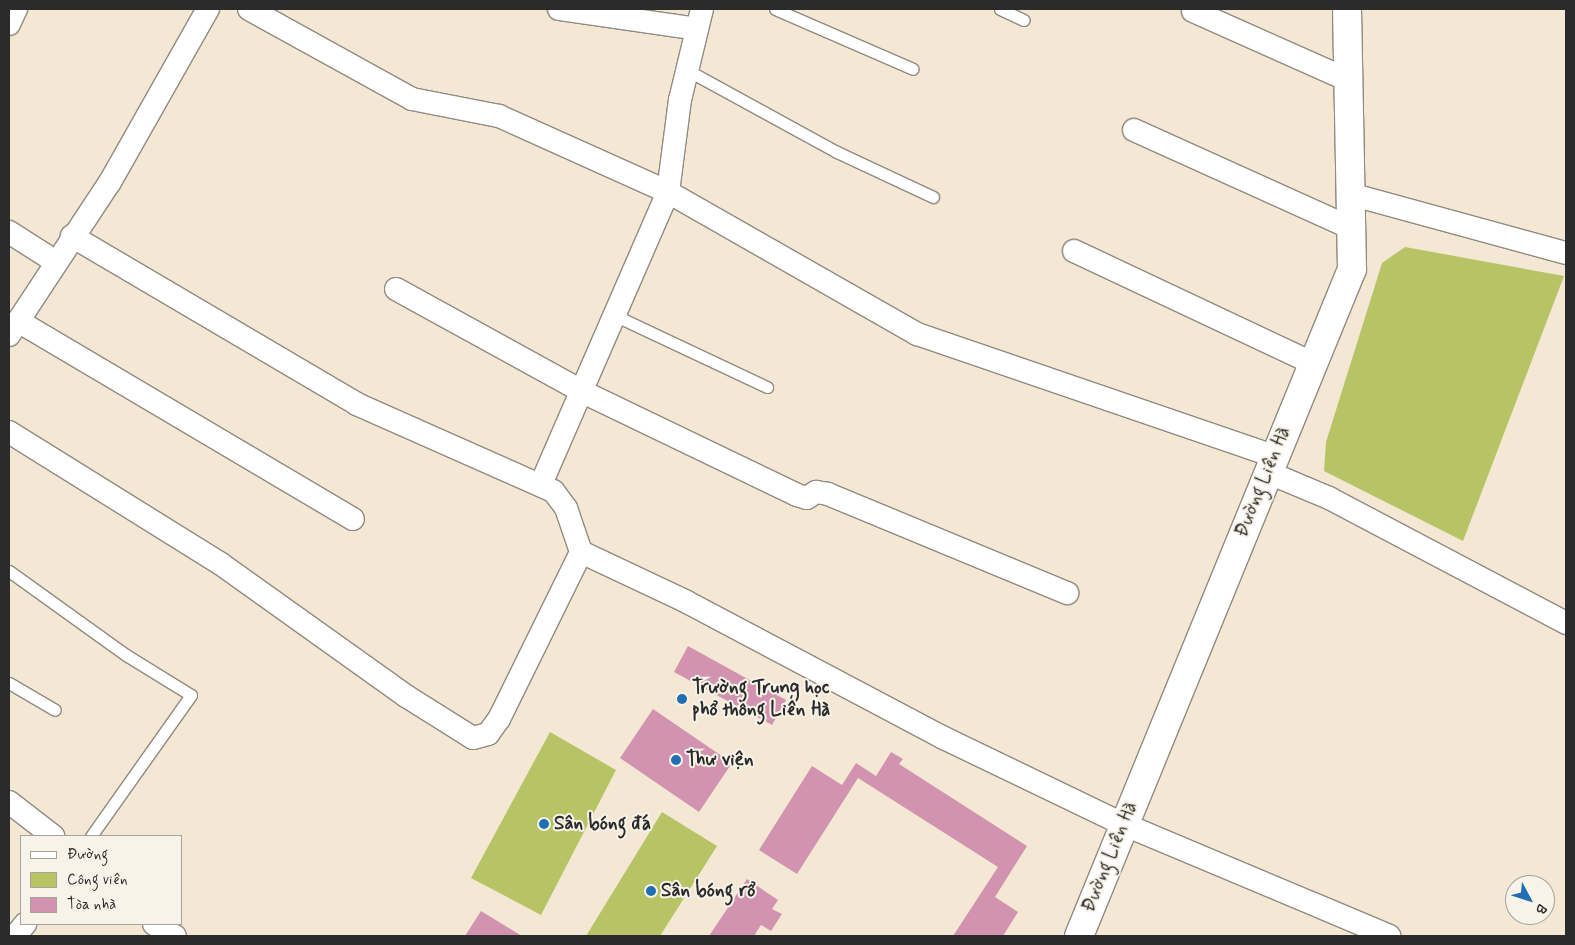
<!DOCTYPE html>
<meta charset="utf-8">
<style>
body{margin:0}
#map{position:relative;width:1575px;height:945px;overflow:hidden;background:#f4e8d4;font-family:Mynerve,sans-serif}
div>[style]{position:absolute}
.green>*{inset:0;background:#b6c466}
.building>*{inset:0;background:#d293b0}
.roads{filter:drop-shadow(1px 0 #908a80) drop-shadow(-1px 0 #908a80) drop-shadow(0 1px #908a80) drop-shadow(0 -1px #908a80)}
.lane>*{height:11px;margin:-5.5px;padding:0 5.5px;transform-origin:5.5px;border-radius:5.5px;background:#fff}
.street>*{height:22px;margin:-11px;padding:0 11px;transform-origin:11px;border-radius:11px;background:#fff}
.secondary>*{height:28px;margin:-14px;padding:0 14px;transform-origin:14px;border-radius:14px;background:#fff}
.dots>*{width:14px;height:14px;translate:-50% -50%;box-sizing:border-box;border:2px solid #f7f3e8;border-radius:50%}
span{translate:-50% -50%;white-space:nowrap;text-align:center;line-height:1.15;-webkit-text-stroke:4px #f7f3e8;paint-order:stroke}
.street-label{font-size:19px;color:#2b2b2b}
.poi-label{font-size:19px;color:#2b2b2b;font-weight:700}
.left{translate:0 -50%;text-align:left}
.frame{position:absolute;inset:0;border:10px solid #2b2b2b;pointer-events:none}
.legend{position:absolute;left:20px;top:835px;width:162px;height:90px;box-sizing:border-box;background:#f7f3e8;border:1px solid #a5a39c;margin:0;padding:6px 9px;list-style:none;font-size:15px;color:#2b2b2b}
.legend li{display:flex;align-items:center;gap:10px;height:25px}
.legend b{width:25px;border:1px solid #a5a39c}
.north{position:absolute;left:1505px;top:875px;width:50px;height:50px;box-sizing:border-box;background:#f7f3e8;border:1px solid #a5a39c;border-radius:50%;rotate:130deg;font-size:14px;font-weight:700;line-height:20px;text-align:center;color:#2b2b2b}
.north::after{content:'';display:block;margin:auto;width:18px;height:22px;background:#1f6fb2;clip-path:polygon(50% 0,100% 100%,50% 72%,0 100%)}
</style>
<div id="map">
<div class="green">
<div style="clip-path:polygon(1405px 247px,1564px 276px,1463px 541px,1324px 471px,1326px 442px,1382px 263px)"></div>
<div style="clip-path:polygon(550px 732px,616px 770px,541px 915px,471px 878px)"></div>
<div style="clip-path:polygon(662px 812px,717px 846px,660px 936px,586px 936px)"></div>
</div>
<div class="building">
<div style="clip-path:polygon(688px 646px,786px 700px,772px 725px,674px 672px)"></div>
<div style="clip-path:polygon(653px 709px,732px 763px,699px 812px,620px 758px)"></div>
<div style="clip-path:polygon(891px 752px,903px 759px,899px 764px,1027px 846px,995px 897px,1018px 912px,1003px 936px,953px 936px,998px 867px,858px 778px,797px 874px,759px 850px,812px 766px,842px 785px,856px 763px,876px 776px)"></div>
<div style="clip-path:polygon(747px 879px,778px 900px,772px 909px,782px 914px,771px 931px,761px 925px,754px 936px,709px 936px)"></div>
<div style="clip-path:polygon(481px 911px,522px 936px,465px 936px)"></div>
</div>
<div class="roads">
<div class="lane">
<div style="left:775px;top:9px;width:150px;rotate:23.5deg"></div>
<div style="left:1000px;top:9px;width:26px;rotate:25deg"></div>
<div style="left:687px;top:70px;width:171px;rotate:28.7deg"></div>
<div style="left:837px;top:152px;width:106px;rotate:25.1deg"></div>
<div style="left:616px;top:316px;width:167px;rotate:25.2deg"></div>
<div style="left:9px;top:571px;width:144px;rotate:35.7deg"></div>
<div style="left:126px;top:655px;width:76px;rotate:31.6deg"></div>
<div style="left:191px;top:695px;width:173px;rotate:125.3deg"></div>
<div style="left:9px;top:683px;width:53px;rotate:30.4deg"></div>
</div>
<div class="street">
<div style="left:249px;top:9px;width:186px;rotate:28.9deg"></div>
<div style="left:412px;top:99px;width:89px;rotate:11.1deg"></div>
<div style="left:499px;top:116px;width:185px;rotate:24.2deg"></div>
<div style="left:668px;top:192px;width:287px;rotate:29.7deg"></div>
<div style="left:917px;top:334px;width:377px;rotate:18.9deg"></div>
<div style="left:559px;top:9px;width:139px;rotate:8.2deg"></div>
<div style="left:1193px;top:11px;width:170px;rotate:24deg"></div>
<div style="left:9px;top:24px;width:17px;rotate:-65deg"></div>
<div style="left:1134px;top:130px;width:238px;rotate:24.3deg"></div>
<div style="left:1350px;top:194px;width:224px;rotate:15.3deg"></div>
<div style="left:9px;top:232px;width:56px;rotate:32.6deg"></div>
<div style="left:1074px;top:251px;width:263px;rotate:25.2deg"></div>
<div style="left:396px;top:289px;width:213px;rotate:28.8deg"></div>
<div style="left:583px;top:392px;width:237px;rotate:25.7deg"></div>
<div style="left:797px;top:495px;width:10px;rotate:17deg"></div>
<div style="left:807px;top:498px;width:11px;rotate:-34deg"></div>
<div style="left:816px;top:492px;width:12px;rotate:9deg"></div>
<div style="left:828px;top:494px;width:259px;rotate:22.5deg"></div>
<div style="left:18px;top:321px;width:389px;rotate:30.6deg"></div>
<div style="left:9px;top:335px;width:183px;rotate:-56.6deg"></div>
<div style="left:110px;top:182px;width:199px;rotate:-60.5deg"></div>
<div style="left:9px;top:432px;width:250px;rotate:31.9deg"></div>
<div style="left:221px;top:564px;width:227px;rotate:35.5deg"></div>
<div style="left:406px;top:696px;width:79px;rotate:32.1deg"></div>
<div style="left:473px;top:738px;width:16px;rotate:-15deg"></div>
<div style="left:488px;top:734px;width:19px;rotate:-54deg"></div>
<div style="left:499px;top:719px;width:186px;rotate:-63.8deg"></div>
<div style="left:581px;top:552px;width:46px;rotate:-108.8deg"></div>
<div style="left:566px;top:508px;width:21px;rotate:-127deg"></div>
<div style="left:553px;top:491px;width:214px;rotate:-156.1deg"></div>
<div style="left:357px;top:404px;width:331px;rotate:-149.5deg"></div>
<div style="left:1267px;top:472px;width:67px;rotate:22.8deg"></div>
<div style="left:1329px;top:498px;width:268px;rotate:27.8deg"></div>
<div style="left:541px;top:484px;width:318px;rotate:-66.5deg"></div>
<div style="left:668px;top:192px;width:93px;rotate:-82.6deg"></div>
<div style="left:680px;top:100px;width:94px;rotate:-76.4deg"></div>
<div style="left:581px;top:552px;width:115px;rotate:25.2deg"></div>
<div style="left:685px;top:601px;width:293px;rotate:27.9deg"></div>
<div style="left:944px;top:738px;width:199px;rotate:25.7deg"></div>
<div style="left:1123px;top:824px;width:289px;rotate:22.8deg"></div>
<div style="left:9px;top:802px;width:56px;rotate:37.7deg"></div>
<div style="left:154px;top:924px;width:24px;rotate:30deg"></div>
<div style="left:15px;top:936px;width:16px;rotate:-50deg"></div>
</div>
<div class="secondary">
<div style="left:1079px;top:936px;width:721px;rotate:-67.74deg"></div>
<div style="left:1352px;top:269px;width:260px;rotate:-91.1deg"></div>
</div>
</div>
<div class="dots">
<div style="left:682px;top:699px;background:#1f6fb2"></div>
<div style="left:676px;top:760px;background:#1f6fb2"></div>
<div style="left:544px;top:824px;background:#1f6fb2"></div>
<div style="left:651px;top:891px;background:#1f6fb2"></div>
</div>
<div class="street-label">
<span style="left:1263px;top:482px;rotate:-68deg">Đường Liên Hà</span>
<span style="left:1110px;top:857px;rotate:-68deg">Đường Liên Hà</span>
</div>
<div class="poi-label">
<span class="left" style="left:692px;top:699px">Trường Trung học<br>phổ thông Liên Hà</span>
<span class="left" style="left:686px;top:760px">Thư viện</span>
<span class="left" style="left:554px;top:824px">Sân bóng đá</span>
<span class="left" style="left:661px;top:891px">Sân bóng rổ</span>
</div>
<div class="frame"></div>
<ul class="legend">
<li><b style="height:6px;background:#fff"></b>Đường</li>
<li><b style="height:14px;background:#b6c466"></b>Công viên</li>
<li><b style="height:14px;background:#d293b0"></b>Tòa nhà</li>
</ul>
<div class="north">B</div>
</div>
